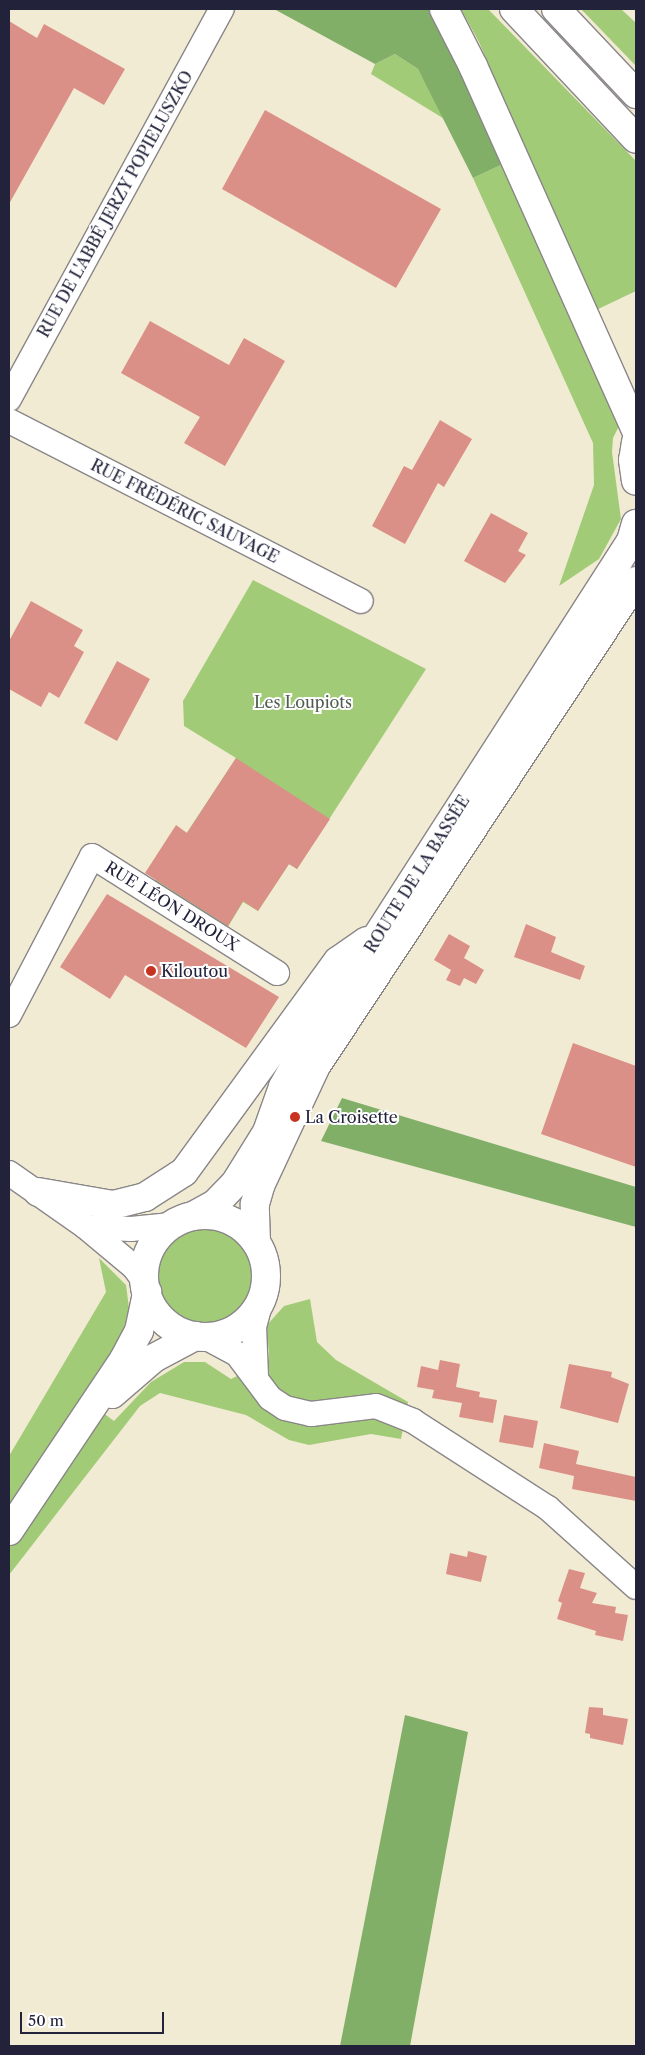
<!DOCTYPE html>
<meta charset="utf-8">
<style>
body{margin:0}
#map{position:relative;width:645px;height:2055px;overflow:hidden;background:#f2ebd4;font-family:"Libre Caslon Text",serif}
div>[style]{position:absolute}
.green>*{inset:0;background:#a2cb77}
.round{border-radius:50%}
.forest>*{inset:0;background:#81af68}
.building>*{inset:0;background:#db9087}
.roads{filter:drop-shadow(1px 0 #8a8688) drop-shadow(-1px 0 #8a8688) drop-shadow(0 1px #8a8688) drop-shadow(0 -1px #8a8688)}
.minor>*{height:24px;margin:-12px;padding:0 12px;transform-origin:12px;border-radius:12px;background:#fff}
.major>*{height:28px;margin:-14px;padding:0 14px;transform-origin:14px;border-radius:14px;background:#fff}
.major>.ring{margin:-14px;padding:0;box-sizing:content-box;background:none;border:28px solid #fff;border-radius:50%}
.highway>*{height:28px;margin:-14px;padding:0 14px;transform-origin:14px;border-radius:14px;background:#fff}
.dots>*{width:14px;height:14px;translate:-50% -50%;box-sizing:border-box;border:2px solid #fff;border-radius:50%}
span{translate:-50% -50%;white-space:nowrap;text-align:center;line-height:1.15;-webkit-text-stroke:4px #fff;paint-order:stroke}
.street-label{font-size:16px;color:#22223b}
.park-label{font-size:16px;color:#4f5d50}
.poi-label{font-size:16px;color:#22223b}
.left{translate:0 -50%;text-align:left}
.frame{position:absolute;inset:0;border:10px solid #22223b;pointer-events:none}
.scale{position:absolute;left:20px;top:2012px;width:144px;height:22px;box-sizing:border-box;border:2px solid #22223b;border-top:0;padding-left:6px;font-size:15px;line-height:18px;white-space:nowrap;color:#22223b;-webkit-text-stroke:4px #fff;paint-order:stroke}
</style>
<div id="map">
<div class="green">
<div style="clip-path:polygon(461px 9px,488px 9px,636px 161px,636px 291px,594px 311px,479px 42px)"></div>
<div style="clip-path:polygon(581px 9px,621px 9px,636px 23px,636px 66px)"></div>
<div style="clip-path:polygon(395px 54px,418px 69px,446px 120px,371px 74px,375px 64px)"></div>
<div style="clip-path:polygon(505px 163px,620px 424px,613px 438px,612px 452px,621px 519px,599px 559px,559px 586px,594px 485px,593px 443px,473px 178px)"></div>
<div style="clip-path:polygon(253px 580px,426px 669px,297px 869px,289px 864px,258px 911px,243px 902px,226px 930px,153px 884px,236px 758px,184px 726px,183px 701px)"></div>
<div class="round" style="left:155px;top:1226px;width:100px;height:100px"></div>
<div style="clip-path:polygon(99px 1258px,126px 1285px,129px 1308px,119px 1347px,83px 1398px,114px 1421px,151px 1382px,184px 1362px,205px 1362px,231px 1379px,269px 1360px,267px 1325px,284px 1306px,310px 1299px,317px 1342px,336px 1360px,408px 1402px,401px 1439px,371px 1434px,309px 1445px,289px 1440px,246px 1415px,160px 1393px,140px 1406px,9px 1575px,9px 1456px,106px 1292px)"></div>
</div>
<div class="forest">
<div style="clip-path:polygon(274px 9px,431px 9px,505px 163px,473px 178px,418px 69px,395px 54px,375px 64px)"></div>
<div style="clip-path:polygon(342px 1098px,636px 1187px,636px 1227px,321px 1141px)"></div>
<div style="clip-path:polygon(405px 1715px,468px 1732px,410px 2046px,340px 2046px)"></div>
</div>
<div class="building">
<div style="clip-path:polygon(9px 21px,37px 38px,44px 24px,125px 69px,104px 105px,74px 88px,9px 204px)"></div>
<div style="clip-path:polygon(265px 110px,441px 209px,396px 288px,222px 189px)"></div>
<div style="clip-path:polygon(150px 321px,229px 365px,244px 338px,285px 361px,225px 466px,184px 443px,200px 417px,121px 373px)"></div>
<div style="clip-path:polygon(440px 420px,472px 439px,444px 487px,438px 483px,405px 544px,372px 526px,404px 466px,412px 470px)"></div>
<div style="clip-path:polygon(491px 513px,528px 533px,518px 551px,526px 555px,505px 583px,464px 561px)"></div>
<div style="clip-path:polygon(31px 601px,83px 630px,74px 646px,84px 652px,59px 698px,49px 692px,41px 707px,9px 689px,9px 641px)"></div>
<div style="clip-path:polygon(117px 661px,150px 679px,117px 741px,84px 723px)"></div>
<div style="clip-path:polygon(236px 758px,330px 819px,297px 869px,289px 864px,258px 911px,243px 901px,228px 926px,145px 873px,176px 825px,187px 833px)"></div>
<div style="clip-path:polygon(107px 894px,279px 997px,246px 1048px,125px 975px,110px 999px,60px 967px)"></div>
<div style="clip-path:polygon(526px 924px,556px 937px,551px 952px,585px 966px,580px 980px,514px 957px)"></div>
<div style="clip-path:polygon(449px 934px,470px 946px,464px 958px,484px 970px,476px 984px,464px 978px,460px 986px,446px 980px,451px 970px,434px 960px)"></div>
<div style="clip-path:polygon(573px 1043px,636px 1066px,636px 1167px,541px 1134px)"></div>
<div style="clip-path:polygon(440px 1360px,460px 1364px,456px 1387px,480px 1392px,479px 1397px,497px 1400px,493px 1423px,459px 1417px,462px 1403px,432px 1398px,434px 1390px,417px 1387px,421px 1366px,438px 1370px)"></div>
<div style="clip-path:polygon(569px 1364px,612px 1372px,611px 1377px,629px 1384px,618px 1423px,560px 1408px)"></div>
<div style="clip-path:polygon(504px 1415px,538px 1421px,533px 1448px,499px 1442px)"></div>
<div style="clip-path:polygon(544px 1443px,579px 1451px,576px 1464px,636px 1477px,636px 1501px,572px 1489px,574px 1476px,539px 1468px)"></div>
<div style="clip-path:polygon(468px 1551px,487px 1556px,481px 1582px,446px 1574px,450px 1553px,467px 1557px)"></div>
<div style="clip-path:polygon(569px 1569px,585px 1573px,580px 1588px,597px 1593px,592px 1603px,616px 1607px,615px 1613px,628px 1615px,623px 1641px,595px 1635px,596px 1631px,557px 1619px,562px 1603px,558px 1601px)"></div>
<div style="clip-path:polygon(589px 1707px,603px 1708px,603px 1715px,628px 1719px,623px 1745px,590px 1738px,590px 1734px,585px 1733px)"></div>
</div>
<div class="roads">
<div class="minor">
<div style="left:9px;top:399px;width:444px;rotate:-61.4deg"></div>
<div style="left:9px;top:421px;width:395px;rotate:27.1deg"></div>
<div style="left:9px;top:1015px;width:179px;rotate:-62.4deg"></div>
<div style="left:92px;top:856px;width:219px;rotate:32.3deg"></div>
<div style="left:9px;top:1173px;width:94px;rotate:35deg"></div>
<div style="left:86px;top:1227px;width:62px;rotate:39.8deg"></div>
<div style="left:134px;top:1267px;width:19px;rotate:54deg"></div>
<div style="left:86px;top:1227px;width:45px;rotate:2.5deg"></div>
<div style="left:131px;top:1229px;width:40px;rotate:-5.7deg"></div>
<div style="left:203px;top:1336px;width:38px;rotate:28deg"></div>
<div style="left:237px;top:1354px;width:55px;rotate:53.1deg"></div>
<div style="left:270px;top:1398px;width:18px;rotate:34deg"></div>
<div style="left:285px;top:1408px;width:27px;rotate:13deg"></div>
<div style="left:311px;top:1414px;width:65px;rotate:-7deg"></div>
<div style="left:376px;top:1406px;width:40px;rotate:22deg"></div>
<div style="left:413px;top:1421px;width:161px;rotate:32.8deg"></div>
<div style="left:548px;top:1508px;width:118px;rotate:41.9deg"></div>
<div style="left:256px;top:1376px;width:49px;rotate:-92.3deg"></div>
<div style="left:254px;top:1327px;width:24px;rotate:-75deg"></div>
</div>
<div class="major">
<div style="left:636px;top:442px;width:18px;rotate:99deg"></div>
<div style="left:633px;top:460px;width:21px;rotate:82deg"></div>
<div style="left:38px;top:1192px;width:76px;rotate:9.8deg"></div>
<div style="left:113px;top:1205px;width:33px;rotate:-14deg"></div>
<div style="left:145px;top:1197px;width:46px;rotate:-32.7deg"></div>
<div style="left:184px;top:1172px;width:261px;rotate:-53.9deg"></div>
<div style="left:338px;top:961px;width:35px;rotate:-35deg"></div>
<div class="ring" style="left:144px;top:1215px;width:94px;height:94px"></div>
<div style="left:193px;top:1216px;width:25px;rotate:-29deg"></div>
<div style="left:215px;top:1204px;width:30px;rotate:-46deg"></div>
<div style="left:236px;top:1182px;width:59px;rotate:-58.2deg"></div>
<div style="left:267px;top:1132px;width:48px;rotate:-70.4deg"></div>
<div style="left:283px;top:1087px;width:35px;rotate:-61deg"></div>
<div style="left:300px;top:1056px;width:612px;rotate:-57.27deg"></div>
<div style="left:631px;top:541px;width:18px;rotate:-74deg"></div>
<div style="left:256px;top:1242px;width:38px;rotate:-92deg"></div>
<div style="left:255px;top:1204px;width:19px;rotate:-74deg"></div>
<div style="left:260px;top:1186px;width:132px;rotate:-65deg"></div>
<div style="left:316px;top:1066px;width:581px;rotate:-56.58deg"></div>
<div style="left:112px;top:1394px;width:55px;rotate:-40.6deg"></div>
<div style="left:154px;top:1358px;width:47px;rotate:-28.2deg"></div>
<div style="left:9px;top:1531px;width:207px;rotate:-56.2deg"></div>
<div style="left:124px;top:1359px;width:32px;rotate:-62deg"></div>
<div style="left:139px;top:1331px;width:40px;rotate:-78deg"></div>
</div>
<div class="highway">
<div style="left:444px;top:9px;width:64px;rotate:63deg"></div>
<div style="left:473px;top:66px;width:400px;rotate:65.9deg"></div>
<div style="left:514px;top:9px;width:178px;rotate:46.8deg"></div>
<div style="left:556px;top:9px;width:117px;rotate:46.7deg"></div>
</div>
</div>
<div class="dots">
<div style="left:151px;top:971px;background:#c8321e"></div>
<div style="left:295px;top:1117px;background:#c8321e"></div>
</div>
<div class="street-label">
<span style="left:115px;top:204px;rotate:-61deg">RUE DE L'ABBÉ JERZY POPIELUSZKO</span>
<span style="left:185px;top:511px;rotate:27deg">RUE FRÉDÉRIC SAUVAGE</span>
<span style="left:417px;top:874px;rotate:-58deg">ROUTE DE LA BASSÉE</span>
<span style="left:172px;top:906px;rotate:32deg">RUE LÉON DROUX</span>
</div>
<div class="park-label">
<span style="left:303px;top:702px">Les Loupiots</span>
</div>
<div class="poi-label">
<span class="left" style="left:161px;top:971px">Kiloutou</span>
<span class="left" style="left:305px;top:1117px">La Croisette</span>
</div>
<div class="frame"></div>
<div class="scale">50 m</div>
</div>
